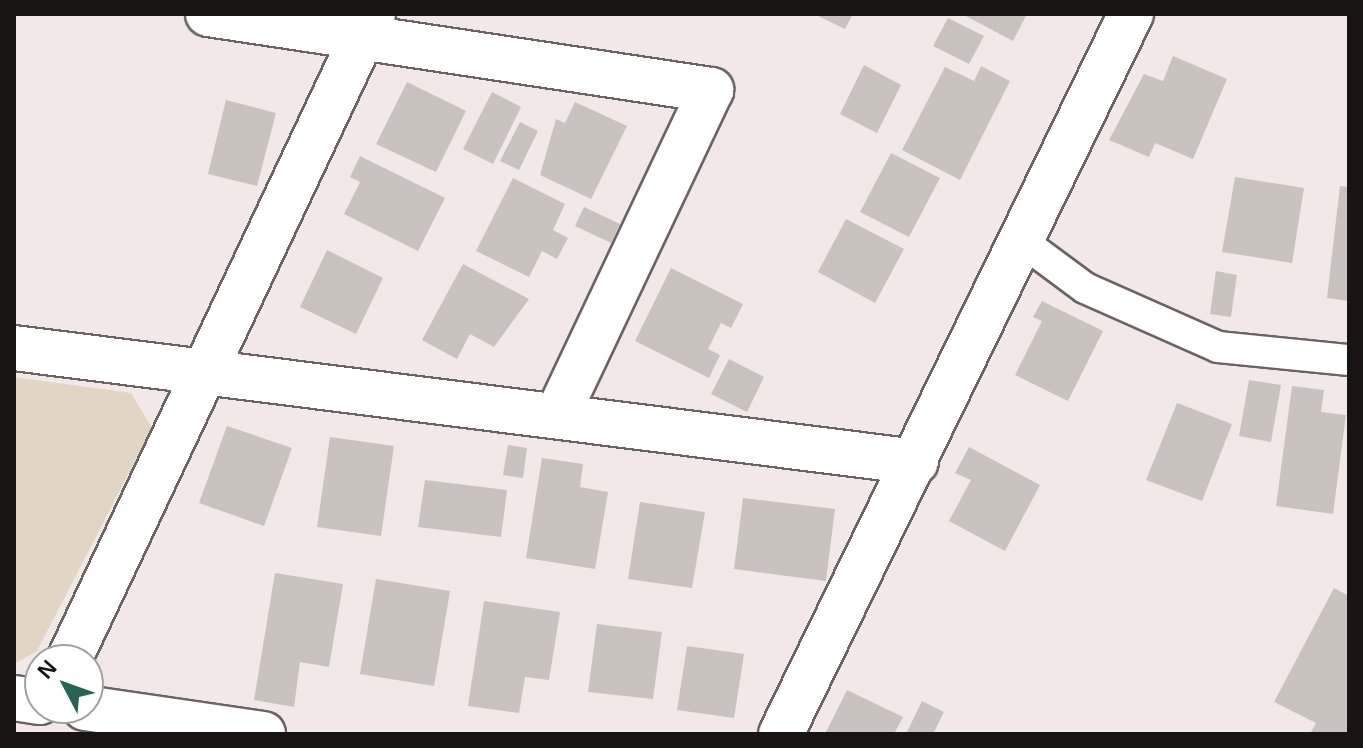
<!DOCTYPE html>
<style>
body{margin:0}
#map{position:relative;width:1363px;height:748px;overflow:hidden;background:#f2e8e8;font-family:Helvetica,sans-serif}
div>[style]{position:absolute}
.green>*{inset:0;background:#e1d6c4}
.building>*{inset:0;background:#cac2be}
.roads{filter:drop-shadow(2px 0 #6c6363) drop-shadow(-2px 0 #6c6363) drop-shadow(0 2px #6c6363) drop-shadow(0 -2px #6c6363)}
.service>*{height:30px;margin:-15px;padding:0 15px;transform-origin:15px;border-radius:15px;background:#fff}
.minor>*{height:44px;margin:-22px;padding:0 22px;transform-origin:22px;border-radius:22px;background:#fff}
span{translate:-50% -50%;white-space:nowrap;text-align:center;line-height:1.15;-webkit-text-stroke:7px #fff;paint-order:stroke}
.frame{position:absolute;inset:0;border:16px solid #171413;pointer-events:none}
.north{position:absolute;left:24px;top:644px;width:80px;height:80px;box-sizing:border-box;background:#fff;border:2px solid #a2a1a1;border-radius:50%;rotate:311deg;font-size:22px;font-weight:700;line-height:32px;text-align:center;color:#171413}
.north::after{content:'';display:block;margin:auto;width:28px;height:36px;background:#266552;clip-path:polygon(50% 0,100% 100%,50% 72%,0 100%)}
</style>
<div id="map">
<div class="green">
<div style="clip-path:polygon(14px 377px,131px 393px,152px 428px,37px 651px,14px 664px)"></div>
</div>
<div class="building">
<div style="clip-path:polygon(814px 14px,853px 14px,845px 29px)"></div>
<div style="clip-path:polygon(962px 14px,1027px 14px,1013px 41px)"></div>
<div style="clip-path:polygon(948px 18px,984px 36px,969px 64px,933px 46px)"></div>
<div style="clip-path:polygon(1173px 56px,1227px 79px,1193px 159px,1155px 143px,1149px 157px,1109px 140px,1144px 74px,1163px 81px)"></div>
<div style="clip-path:polygon(864px 65px,901px 85px,877px 133px,840px 114px)"></div>
<div style="clip-path:polygon(981px 66px,1010px 81px,960px 180px,902px 150px,945px 67px,974px 81px)"></div>
<div style="clip-path:polygon(407px 82px,466px 111px,436px 172px,376px 144px)"></div>
<div style="clip-path:polygon(492px 92px,521px 107px,493px 164px,463px 149px)"></div>
<div style="clip-path:polygon(226px 100px,276px 113px,257px 186px,208px 174px)"></div>
<div style="clip-path:polygon(575px 102px,627px 126px,591px 199px,540px 175px,556px 119px,565px 123px)"></div>
<div style="clip-path:polygon(520px 122px,538px 131px,519px 170px,500px 161px)"></div>
<div style="clip-path:polygon(891px 153px,940px 178px,909px 237px,860px 212px)"></div>
<div style="clip-path:polygon(360px 156px,445px 198px,418px 251px,344px 214px,360px 182px,350px 177px)"></div>
<div style="clip-path:polygon(1235px 177px,1304px 188px,1292px 263px,1222px 252px)"></div>
<div style="clip-path:polygon(513px 178px,565px 204px,553px 230px,568px 238px,557px 259px,542px 251px,529px 277px,476px 251px)"></div>
<div style="clip-path:polygon(1340px 186px,1349px 187px,1349px 301px,1327px 298px)"></div>
<div style="clip-path:polygon(584px 207px,620px 224px,611px 243px,575px 226px)"></div>
<div style="clip-path:polygon(846px 219px,904px 249px,875px 303px,818px 272px)"></div>
<div style="clip-path:polygon(327px 250px,383px 278px,356px 334px,300px 307px)"></div>
<div style="clip-path:polygon(463px 264px,529px 299px,494px 347px,470px 334px,457px 359px,422px 340px)"></div>
<div style="clip-path:polygon(671px 268px,743px 304px,731px 328px,721px 323px,708px 349px,720px 355px,709px 378px,635px 341px)"></div>
<div style="clip-path:polygon(1216px 271px,1237px 275px,1231px 317px,1210px 314px)"></div>
<div style="clip-path:polygon(1042px 301px,1103px 331px,1068px 401px,1015px 375px,1042px 321px,1033px 317px)"></div>
<div style="clip-path:polygon(729px 359px,764px 377px,747px 412px,711px 394px)"></div>
<div style="clip-path:polygon(1249px 380px,1281px 385px,1271px 442px,1239px 436px)"></div>
<div style="clip-path:polygon(1292px 386px,1324px 390px,1321px 412px,1346px 415px,1333px 514px,1276px 506px)"></div>
<div style="clip-path:polygon(1177px 403px,1232px 424px,1202px 501px,1146px 480px)"></div>
<div style="clip-path:polygon(227px 426px,292px 448px,264px 526px,199px 503px)"></div>
<div style="clip-path:polygon(330px 437px,394px 446px,381px 536px,317px 527px)"></div>
<div style="clip-path:polygon(508px 445px,527px 448px,523px 478px,503px 475px)"></div>
<div style="clip-path:polygon(969px 447px,1040px 485px,1005px 551px,949px 521px,971px 480px,955px 473px)"></div>
<div style="clip-path:polygon(542px 458px,583px 464px,580px 487px,608px 492px,595px 569px,526px 558px)"></div>
<div style="clip-path:polygon(425px 480px,507px 490px,501px 537px,418px 527px)"></div>
<div style="clip-path:polygon(743px 498px,835px 509px,826px 581px,734px 569px)"></div>
<div style="clip-path:polygon(640px 502px,705px 512px,692px 588px,628px 579px)"></div>
<div style="clip-path:polygon(275px 573px,343px 584px,329px 667px,300px 662px,294px 707px,254px 700px)"></div>
<div style="clip-path:polygon(376px 579px,450px 591px,434px 686px,360px 674px)"></div>
<div style="clip-path:polygon(1334px 588px,1349px 596px,1349px 734px,1310px 734px,1316px 723px,1274px 702px)"></div>
<div style="clip-path:polygon(484px 601px,560px 612px,549px 680px,525px 677px,519px 713px,468px 706px)"></div>
<div style="clip-path:polygon(597px 624px,662px 632px,653px 699px,588px 692px)"></div>
<div style="clip-path:polygon(687px 646px,744px 654px,734px 718px,677px 710px)"></div>
<div style="clip-path:polygon(847px 690px,903px 717px,894px 734px,825px 734px)"></div>
<div style="clip-path:polygon(922px 701px,944px 712px,933px 734px,906px 734px)"></div>
</div>
<div class="roads">
<div class="service">
<div style="left:1023px;top:242px;width:77px;rotate:36.6deg"></div>
<div style="left:1085px;top:288px;width:145px;rotate:23.9deg"></div>
<div style="left:1218px;top:347px;width:132px;rotate:5.7deg"></div>
</div>
<div class="minor">
<div style="left:208px;top:14px;width:509px;rotate:8.59deg"></div>
<div style="left:711px;top:90px;width:357px;rotate:115.3deg"></div>
<div style="left:14px;top:348px;width:909px;rotate:7.2deg"></div>
<div style="left:69px;top:660px;width:714px;rotate:-64.8deg"></div>
<div style="left:14px;top:698px;width:26px;rotate:9deg"></div>
<div style="left:85px;top:708px;width:180px;rotate:8.3deg"></div>
<div style="left:781px;top:734px;width:801px;rotate:-64.08deg"></div>
</div>
</div>
<div class="frame"></div>
<div class="north">N</div>
</div>
